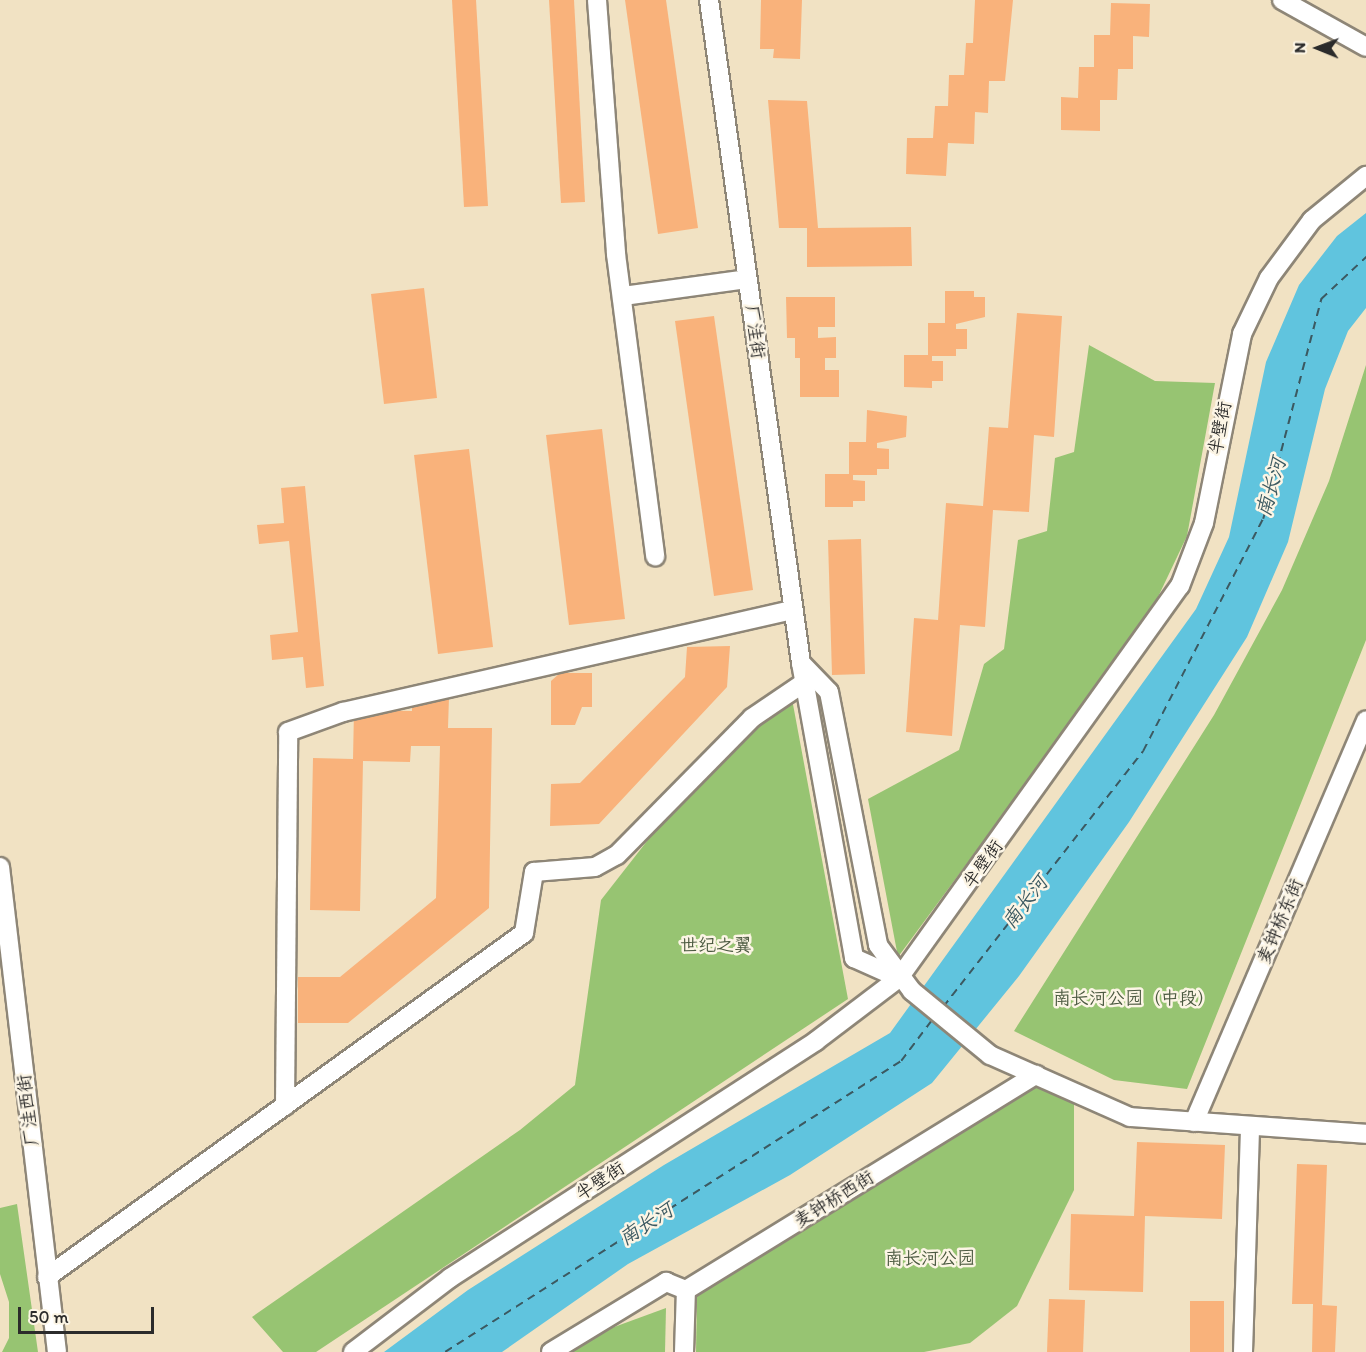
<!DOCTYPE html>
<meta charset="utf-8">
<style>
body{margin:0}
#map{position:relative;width:1366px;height:1352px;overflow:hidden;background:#f1e2c3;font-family:Itim,"LXGW WenKai TC",sans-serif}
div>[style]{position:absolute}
.green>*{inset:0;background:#97c472}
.water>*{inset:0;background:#60c4de}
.ferry>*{height:1.5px;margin-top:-0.75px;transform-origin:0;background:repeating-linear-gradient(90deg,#3b5961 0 8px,transparent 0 14px)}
.building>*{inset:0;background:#f9b27b}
.roads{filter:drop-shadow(2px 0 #8e8677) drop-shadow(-2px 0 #8e8677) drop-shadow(0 2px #8e8677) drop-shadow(0 -2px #8e8677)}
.minor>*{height:18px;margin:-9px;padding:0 9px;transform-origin:9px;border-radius:9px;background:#fff}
span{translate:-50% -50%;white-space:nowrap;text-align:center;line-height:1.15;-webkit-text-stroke:5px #fcf5e5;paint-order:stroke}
.street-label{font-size:18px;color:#2b2b2b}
.park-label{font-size:18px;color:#4b5940}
.water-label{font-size:20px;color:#3b5961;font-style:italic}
.north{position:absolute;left:1288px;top:18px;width:60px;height:60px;-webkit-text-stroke:4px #fcf5e5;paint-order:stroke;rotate:271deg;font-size:16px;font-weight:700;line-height:24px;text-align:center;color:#2b2b2b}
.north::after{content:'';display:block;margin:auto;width:21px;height:27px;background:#2b2b2b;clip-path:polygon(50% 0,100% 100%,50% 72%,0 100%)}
.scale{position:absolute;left:18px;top:1307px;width:136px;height:27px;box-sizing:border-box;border:3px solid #2b2b2b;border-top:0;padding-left:8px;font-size:18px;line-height:21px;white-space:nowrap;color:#2b2b2b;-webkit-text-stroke:4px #fcf5e5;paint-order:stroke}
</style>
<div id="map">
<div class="green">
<div style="clip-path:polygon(1089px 345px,1155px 381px,1215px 383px,1187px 536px,1148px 618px,898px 957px,868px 799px,959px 750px,984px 664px,1004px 649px,1018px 540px,1047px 531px,1055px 458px,1074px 452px)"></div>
<div style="clip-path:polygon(1366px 365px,1366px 640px,1187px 1089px,1114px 1080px,1014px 1031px,1214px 715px,1282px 590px,1329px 481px)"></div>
<div style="clip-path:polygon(792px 699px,848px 999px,316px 1352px,283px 1352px,252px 1317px,520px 1130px,575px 1085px,601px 900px,751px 708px)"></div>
<div style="clip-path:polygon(1039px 1085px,1074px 1102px,1074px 1190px,1017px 1306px,970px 1343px,924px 1352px,696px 1352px,697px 1293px)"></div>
<div style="clip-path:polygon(17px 1204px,38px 1352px,2px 1352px,9px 1338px,9px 1302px,0 1274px,0 1208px)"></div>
<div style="clip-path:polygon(666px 1308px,665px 1352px,546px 1352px)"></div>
</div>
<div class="water">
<div style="clip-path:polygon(1366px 213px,1366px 308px,1348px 331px,1325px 389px,1288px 542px,1247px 637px,1129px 822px,1019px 976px,932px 1083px,790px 1175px,628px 1264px,502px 1352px,384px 1352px,468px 1290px,664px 1165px,890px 1033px,1196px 609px,1229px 537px,1266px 362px,1299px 285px,1337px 236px)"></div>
</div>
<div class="ferry">
<div style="left:943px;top:1007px;width:325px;rotate:-52deg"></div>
<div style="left:1143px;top:751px;width:261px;rotate:-62.7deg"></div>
<div style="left:1263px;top:519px;width:228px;rotate:-75.2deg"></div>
<div style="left:1321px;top:299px;width:62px;rotate:-43deg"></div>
<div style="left:445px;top:1352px;width:541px;rotate:-32.54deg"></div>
<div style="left:901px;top:1061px;width:51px;rotate:-52.9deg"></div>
</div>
<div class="building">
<div style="clip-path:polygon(452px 0,476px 0,488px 206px,464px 207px)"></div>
<div style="clip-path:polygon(549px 0,574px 0,585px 202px,561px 203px)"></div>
<div style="clip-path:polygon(625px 0,666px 0,698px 228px,658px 234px)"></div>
<div style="clip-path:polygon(761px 0,802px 0,800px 59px,773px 58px,774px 49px,760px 49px)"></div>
<div style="clip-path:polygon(975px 0,1013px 0,1005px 81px,989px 81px,988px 113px,975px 112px,974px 144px,948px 143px,946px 176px,906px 174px,907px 138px,933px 138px,935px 106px,948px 106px,949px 75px,964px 75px,966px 43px,973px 43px)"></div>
<div style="clip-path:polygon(1111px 3px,1150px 4px,1149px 37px,1133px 36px,1133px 69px,1118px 69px,1117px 100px,1100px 100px,1100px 131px,1061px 130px,1061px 97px,1078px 98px,1079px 67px,1094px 67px,1094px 35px,1110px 35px)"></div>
<div style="clip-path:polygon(768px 100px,807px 101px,818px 228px,911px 227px,912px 266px,807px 267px,807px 228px,779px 228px)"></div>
<div style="clip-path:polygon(424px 288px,437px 398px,384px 404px,371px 294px)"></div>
<div style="clip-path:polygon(945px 291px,974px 291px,974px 297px,985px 297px,985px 317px,956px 324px,956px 329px,967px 329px,967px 349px,956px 349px,956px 356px,932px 356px,932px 361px,943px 361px,943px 381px,932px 381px,932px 388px,904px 387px,904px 355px,928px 355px,928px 323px,945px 323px)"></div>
<div style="clip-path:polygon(786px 297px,835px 297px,835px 327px,818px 327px,818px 338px,836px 337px,836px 358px,825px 358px,825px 370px,839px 370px,839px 397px,800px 397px,800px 358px,795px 358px,795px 338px,787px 338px)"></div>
<div style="clip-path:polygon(1017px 313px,1062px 316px,1054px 437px,1034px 435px,1029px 512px,993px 510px,985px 627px,960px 625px,952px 736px,906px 732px,914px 618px,938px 620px,946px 503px,983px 506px,989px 427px,1008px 428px)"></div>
<div style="clip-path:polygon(714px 316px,753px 590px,714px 596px,675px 321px)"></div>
<div style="clip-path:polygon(867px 410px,907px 416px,906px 437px,877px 443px,877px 448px,889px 449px,889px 469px,877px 469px,877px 475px,853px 475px,853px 480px,865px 481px,865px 501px,853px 501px,853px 507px,825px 507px,825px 474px,849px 474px,849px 442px,866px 442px)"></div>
<div style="clip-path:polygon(602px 429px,625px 619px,569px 625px,546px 435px)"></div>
<div style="clip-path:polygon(469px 449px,493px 647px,438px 654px,414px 455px)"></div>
<div style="clip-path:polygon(305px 486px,324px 686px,306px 688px,303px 657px,272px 660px,270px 635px,298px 632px,289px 541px,259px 544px,257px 525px,284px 523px,281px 488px)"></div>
<div style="clip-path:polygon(861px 539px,865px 674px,832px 675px,828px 540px)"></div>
<div style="clip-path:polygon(730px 646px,727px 687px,599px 824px,550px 826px,551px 784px,580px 783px,685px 677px,687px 647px)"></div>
<div style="clip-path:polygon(560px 673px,592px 673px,592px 707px,582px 707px,575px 725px,551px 725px,551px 681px)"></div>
<div style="clip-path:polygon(412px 696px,449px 697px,448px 728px,492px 728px,489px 908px,348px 1023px,298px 1023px,298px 977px,340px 977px,436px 898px,440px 746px,411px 746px,410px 762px,363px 761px,360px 911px,310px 910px,313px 758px,353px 759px,354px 710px,412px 711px)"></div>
<div style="clip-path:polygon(1137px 1142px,1225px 1145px,1222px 1219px,1145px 1216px,1143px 1292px,1069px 1290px,1071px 1214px,1134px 1216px)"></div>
<div style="clip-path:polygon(1297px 1164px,1327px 1165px,1322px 1305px,1337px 1306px,1335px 1352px,1312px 1352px,1313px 1304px,1292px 1304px)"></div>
<div style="clip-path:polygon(1049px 1299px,1085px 1300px,1083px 1352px,1047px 1352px)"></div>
<div style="clip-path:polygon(1190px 1301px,1224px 1301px,1224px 1352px,1190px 1352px)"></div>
</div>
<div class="roads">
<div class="minor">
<div style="left:597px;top:0;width:255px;rotate:85.7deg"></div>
<div style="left:616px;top:254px;width:305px;rotate:82.6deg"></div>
<div style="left:709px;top:0;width:669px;rotate:82.1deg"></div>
<div style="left:801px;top:663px;width:300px;rotate:79.8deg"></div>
<div style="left:854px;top:958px;width:49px;rotate:24deg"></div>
<div style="left:1282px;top:0;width:96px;rotate:29.2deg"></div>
<div style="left:623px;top:296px;width:125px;rotate:-7.8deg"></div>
<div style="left:801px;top:663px;width:40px;rotate:46deg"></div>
<div style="left:829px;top:692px;width:258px;rotate:79deg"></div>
<div style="left:878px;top:945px;width:57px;rotate:53.5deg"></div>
<div style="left:912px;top:991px;width:101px;rotate:39.4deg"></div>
<div style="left:990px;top:1055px;width:153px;rotate:23.9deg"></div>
<div style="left:1130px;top:1117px;width:237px;rotate:4.1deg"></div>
<div style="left:0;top:867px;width:488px;rotate:83.3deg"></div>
<div style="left:285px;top:1106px;width:374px;rotate:-89.5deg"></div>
<div style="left:288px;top:732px;width:59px;rotate:-20deg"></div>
<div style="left:343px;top:712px;width:461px;rotate:-12.8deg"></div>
<div style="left:1194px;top:1122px;width:437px;rotate:-66.8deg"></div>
<div style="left:47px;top:1277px;width:588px;rotate:-35.8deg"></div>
<div style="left:524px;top:933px;width:62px;rotate:-80.7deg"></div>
<div style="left:534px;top:872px;width:61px;rotate:-4.7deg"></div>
<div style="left:595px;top:867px;width:25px;rotate:-29deg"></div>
<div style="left:617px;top:855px;width:192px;rotate:-45.4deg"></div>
<div style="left:752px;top:718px;width:64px;rotate:-34.2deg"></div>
<div style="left:353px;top:1352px;width:122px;rotate:-37.3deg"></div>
<div style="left:450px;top:1278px;width:436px;rotate:-32.9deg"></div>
<div style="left:816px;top:1041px;width:104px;rotate:-37.2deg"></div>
<div style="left:899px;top:978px;width:482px;rotate:-54.4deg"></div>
<div style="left:1180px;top:586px;width:67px;rotate:-69.1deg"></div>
<div style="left:1204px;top:523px;width:193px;rotate:-78.6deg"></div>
<div style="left:1242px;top:334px;width:62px;rotate:-64.3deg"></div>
<div style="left:1269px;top:278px;width:72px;rotate:-53.4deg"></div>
<div style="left:1312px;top:220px;width:70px;rotate:-39.2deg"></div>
<div style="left:551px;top:1352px;width:135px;rotate:-31.3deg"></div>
<div style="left:666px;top:1282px;width:22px;rotate:22deg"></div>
<div style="left:684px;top:1352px;width:62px;rotate:-88.2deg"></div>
<div style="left:686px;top:1290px;width:411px;rotate:-31.6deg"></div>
<div style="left:1243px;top:1352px;width:226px;rotate:-88.2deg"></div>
</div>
</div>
<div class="street-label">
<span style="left:755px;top:332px;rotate:82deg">厂洼街</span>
<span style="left:1220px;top:428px;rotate:-79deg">半壁街</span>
<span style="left:983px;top:864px;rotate:-54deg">半壁街</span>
<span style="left:1280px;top:921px;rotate:-67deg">麦钟桥东街</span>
<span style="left:28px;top:1110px;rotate:-97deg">厂洼西街</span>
<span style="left:600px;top:1181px;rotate:-33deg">半壁街</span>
<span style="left:834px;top:1199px;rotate:-32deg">麦钟桥西街</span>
</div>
<div class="park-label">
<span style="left:716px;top:945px">世纪之翼</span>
<span style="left:1134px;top:998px">南长河公园（中段）</span>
<span style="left:930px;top:1258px">南长河公园</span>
</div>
<div class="water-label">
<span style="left:1271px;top:487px;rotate:-74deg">南长河</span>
<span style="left:1025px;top:902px;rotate:-52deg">南长河</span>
<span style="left:646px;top:1224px;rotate:-33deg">南长河</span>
</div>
<div class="north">N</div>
<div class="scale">50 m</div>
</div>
